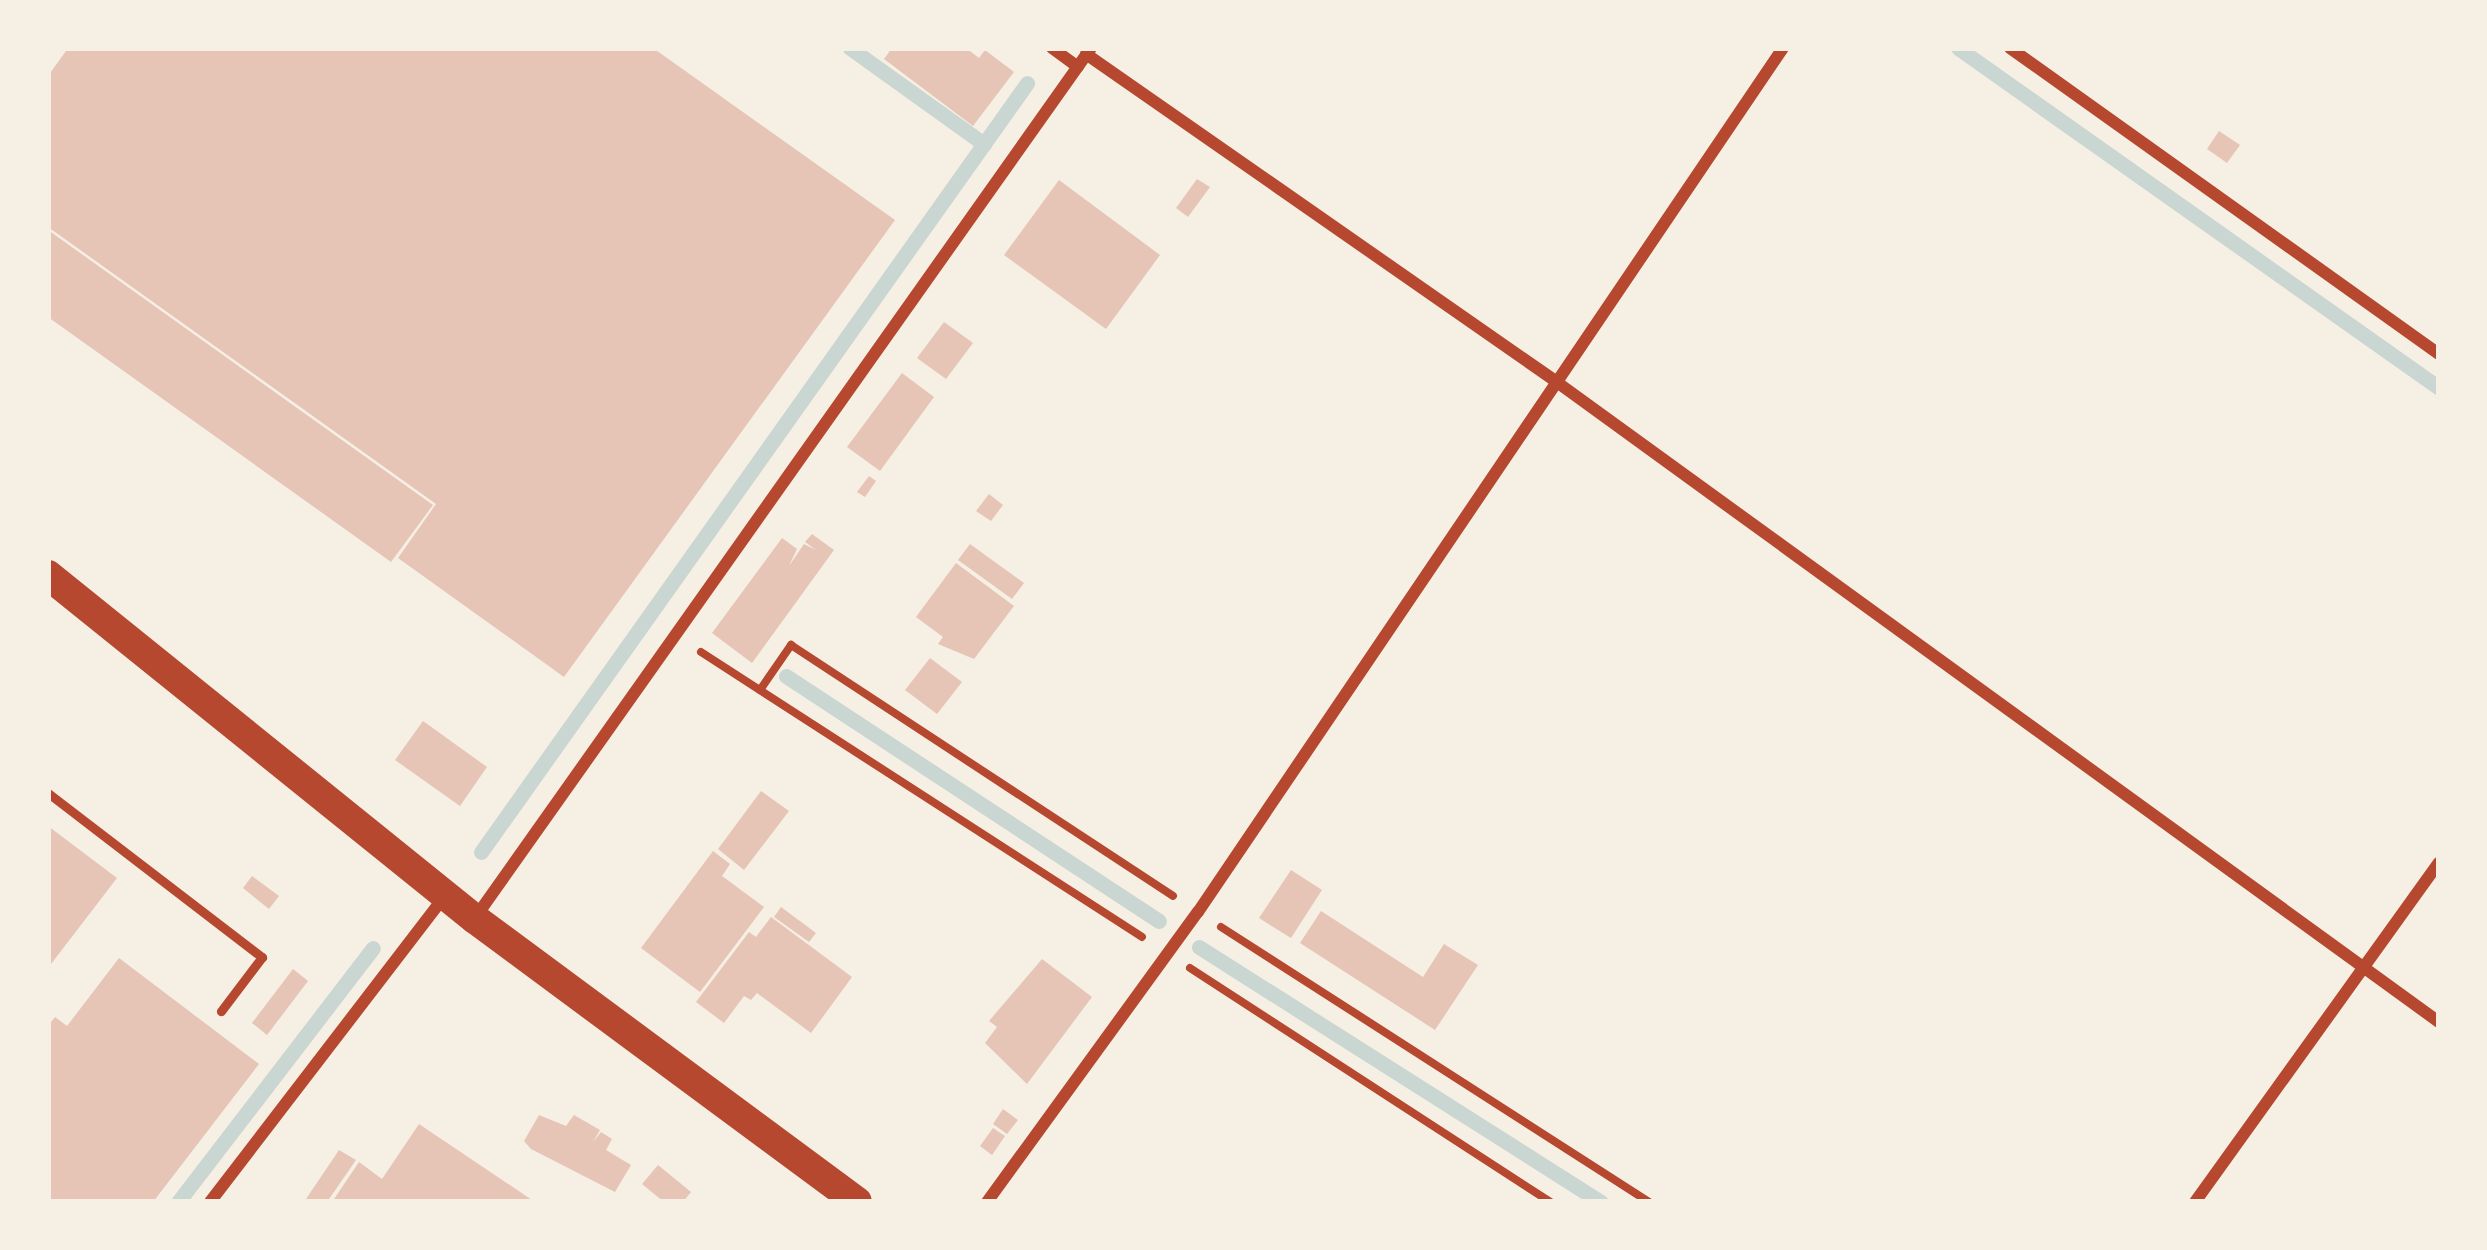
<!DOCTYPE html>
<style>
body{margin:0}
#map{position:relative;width:2487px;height:1250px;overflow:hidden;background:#f6efe4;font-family:"Varela Round",sans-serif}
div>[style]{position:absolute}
.stream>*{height:15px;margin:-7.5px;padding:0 7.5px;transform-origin:7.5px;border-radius:7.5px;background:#c9d6d2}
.building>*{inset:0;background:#e6c5b7}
.path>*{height:8px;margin:-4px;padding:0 4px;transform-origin:4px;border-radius:4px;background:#b5482f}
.service>*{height:9px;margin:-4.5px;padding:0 4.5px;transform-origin:4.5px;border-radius:4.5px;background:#b5482f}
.minor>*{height:12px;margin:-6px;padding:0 6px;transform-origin:6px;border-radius:6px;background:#b5482f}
.primary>*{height:30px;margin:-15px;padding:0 15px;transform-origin:15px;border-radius:15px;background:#b5482f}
span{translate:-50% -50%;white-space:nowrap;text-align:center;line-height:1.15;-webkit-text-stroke:10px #f6efe4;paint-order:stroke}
.frame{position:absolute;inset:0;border:51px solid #f6efe4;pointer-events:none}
</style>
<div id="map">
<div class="stream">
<div style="left:850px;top:48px;width:165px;rotate:35.6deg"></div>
<div style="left:1958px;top:48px;width:589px;rotate:35.25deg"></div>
<div style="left:786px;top:676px;width:446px;rotate:33.3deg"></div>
<div style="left:481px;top:852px;width:943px;rotate:-54.62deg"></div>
<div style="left:1199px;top:947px;width:476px;rotate:32.4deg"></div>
<div style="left:178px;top:1202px;width:320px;rotate:-52.5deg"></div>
</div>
<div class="building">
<div style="clip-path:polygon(68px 48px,653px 48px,895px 220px,564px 677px,398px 558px,436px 504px,48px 227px,48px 76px)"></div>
<div style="clip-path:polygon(892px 48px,966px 48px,979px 58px,985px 50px,1014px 72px,973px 126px,884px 59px)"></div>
<div style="clip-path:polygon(2219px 131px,2240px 145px,2227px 163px,2207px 149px)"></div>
<div style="clip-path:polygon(1197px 179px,1210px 187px,1188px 217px,1176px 208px)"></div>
<div style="clip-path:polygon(1059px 180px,1160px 255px,1106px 329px,1004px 255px)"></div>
<div style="clip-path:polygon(48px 230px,433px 505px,391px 562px,48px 317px)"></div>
<div style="clip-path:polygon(944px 322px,973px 343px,946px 379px,917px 358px)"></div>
<div style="clip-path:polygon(902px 373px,934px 397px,880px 471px,847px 447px)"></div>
<div style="clip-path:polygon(869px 476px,876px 481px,865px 497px,857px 492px)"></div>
<div style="clip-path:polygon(989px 494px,1003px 505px,991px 521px,976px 511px)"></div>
<div style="clip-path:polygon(812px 534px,834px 550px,752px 663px,712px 633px,782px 538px,797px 549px,789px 566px,804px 544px,816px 550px,805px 542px)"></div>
<div style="clip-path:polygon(970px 544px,1024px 583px,1012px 599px,958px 560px)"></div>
<div style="clip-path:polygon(956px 563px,1014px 606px,974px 659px,938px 644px,943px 637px,916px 617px)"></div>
<div style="clip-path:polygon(930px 658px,962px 682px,937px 714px,905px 690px)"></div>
<div style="clip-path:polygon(423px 721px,487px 767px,460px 806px,395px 760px)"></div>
<div style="clip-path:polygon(761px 791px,789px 811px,744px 870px,718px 849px)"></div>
<div style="clip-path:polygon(48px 826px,117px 878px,48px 968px)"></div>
<div style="clip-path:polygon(713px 851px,730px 864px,722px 876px,764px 907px,700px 992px,641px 948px)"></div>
<div style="clip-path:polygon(1291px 870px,1322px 890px,1291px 938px,1259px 918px)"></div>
<div style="clip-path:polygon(252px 876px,279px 896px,269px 909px,243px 888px)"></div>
<div style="clip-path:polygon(781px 907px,816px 933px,809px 942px,774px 917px)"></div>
<div style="clip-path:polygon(1321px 911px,1423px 977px,1444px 944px,1478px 965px,1435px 1030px,1300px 943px)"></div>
<div style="clip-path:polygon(771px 917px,852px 977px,811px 1033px,757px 993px,751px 1000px,744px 996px,724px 1023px,696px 1002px,749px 932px,756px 937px)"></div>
<div style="clip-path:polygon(119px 958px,259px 1064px,153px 1202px,48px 1202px,48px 1026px,55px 1017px,67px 1026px)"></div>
<div style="clip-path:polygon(1042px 959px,1092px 997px,1027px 1084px,985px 1043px,997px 1027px,989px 1021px)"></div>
<div style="clip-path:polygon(293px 969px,308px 981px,267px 1035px,252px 1023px)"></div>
<div style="clip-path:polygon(1003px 1109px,1018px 1120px,1007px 1134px,993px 1124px)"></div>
<div style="clip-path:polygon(539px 1115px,566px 1126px,574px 1115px,600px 1130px,593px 1142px,601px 1132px,612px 1139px,606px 1150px,631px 1165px,615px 1192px,531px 1149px,524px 1141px)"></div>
<div style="clip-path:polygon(419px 1124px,535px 1202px,332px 1202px,359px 1162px,382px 1179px)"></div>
<div style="clip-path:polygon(993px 1128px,1005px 1136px,992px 1155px,980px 1146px)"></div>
<div style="clip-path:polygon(339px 1150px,356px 1160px,327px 1202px,304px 1202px)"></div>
<div style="clip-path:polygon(658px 1165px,691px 1192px,683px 1202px,664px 1202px,642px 1184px)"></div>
</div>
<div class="path">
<div style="left:701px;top:652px;width:525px;rotate:32.87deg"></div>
<div style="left:760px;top:690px;width:55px;rotate:-55.4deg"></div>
<div style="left:791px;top:645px;width:457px;rotate:33.3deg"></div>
<div style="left:1221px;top:927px;width:509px;rotate:32.72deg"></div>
<div style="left:1190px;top:968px;width:430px;rotate:33deg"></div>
</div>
<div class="service">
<div style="left:48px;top:793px;width:270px;rotate:37.5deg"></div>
<div style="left:262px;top:957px;width:68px;rotate:127.2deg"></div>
</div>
<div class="minor">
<div style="left:1052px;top:48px;width:32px;rotate:36deg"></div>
<div style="left:2010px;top:48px;width:527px;rotate:35.5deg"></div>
<div style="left:1086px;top:54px;width:570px;rotate:34.86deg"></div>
<div style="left:1554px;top:380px;width:1093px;rotate:35.96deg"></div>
<div style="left:475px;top:918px;width:1066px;rotate:-54.7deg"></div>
<div style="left:210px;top:1202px;width:383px;rotate:-52.5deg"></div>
<div style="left:987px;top:1202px;width:359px;rotate:-54deg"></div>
<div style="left:1198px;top:912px;width:1043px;rotate:-55.9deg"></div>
<div style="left:2195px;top:1202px;width:418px;rotate:-54.3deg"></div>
</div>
<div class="primary">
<div style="left:48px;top:575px;width:548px;rotate:38.86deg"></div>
<div style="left:475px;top:919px;width:475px;rotate:36.5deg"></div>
</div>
<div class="frame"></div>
</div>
